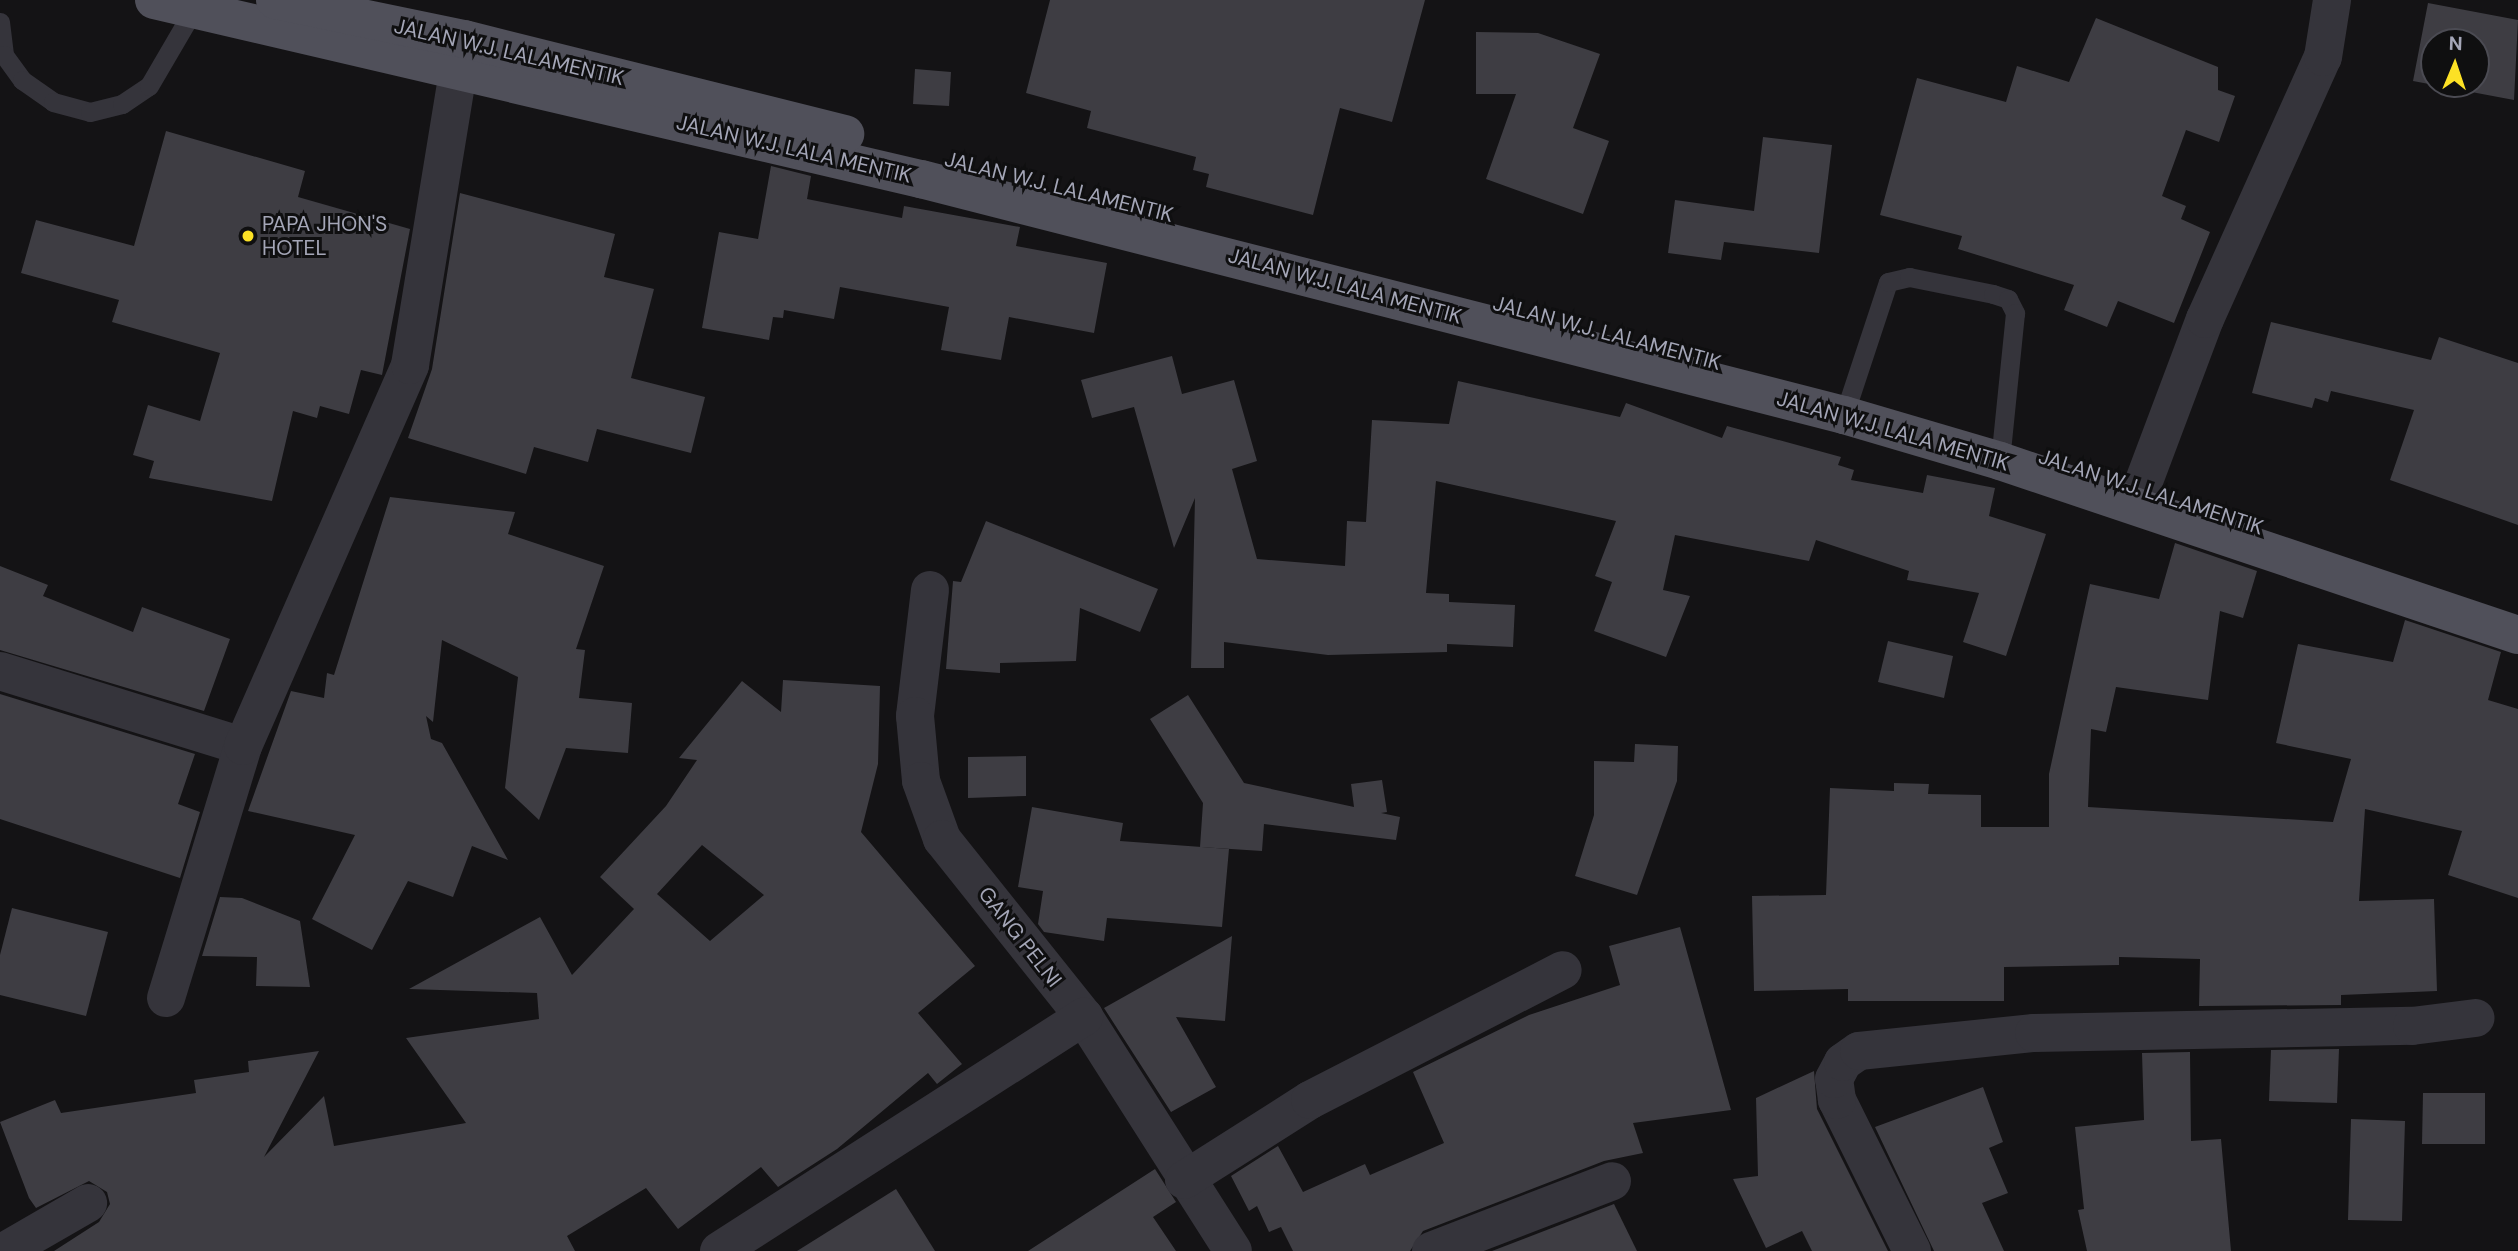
<!DOCTYPE html>
<style>
body{margin:0}
#map{position:relative;width:2518px;height:1251px;overflow:hidden;background:#141315;font-family:"DM Sans",sans-serif}
div>[style]{position:absolute}
.building>*{inset:0;background:#3e3d43}
.lane>*{height:19px;margin:-9.5px;padding:0 9.5px;transform-origin:9.5px;border-radius:9.5px;background:#35343b}
.street>*{height:38px;margin:-19px;padding:0 19px;transform-origin:19px;border-radius:19px;background:#35343b}
.primary>*{height:38px;margin:-19px;padding:0 19px;transform-origin:19px;border-radius:19px;background:#50505a}
.dots>*{width:19px;height:19px;translate:-50% -50%;box-sizing:border-box;border:4px solid #0f0f10;border-radius:50%}
span{translate:-50% -50%;white-space:nowrap;text-align:center;line-height:1.15;-webkit-text-stroke:6px #0f0f10;paint-order:stroke}
.street-label{font-size:21px;color:#a4a6b7}
.poi-label{font-size:21px;color:#a4a6b7}
.left{translate:0 -50%;text-align:left}
.north{position:absolute;left:2420px;top:28px;width:70px;height:70px;box-sizing:border-box;background:#0f0f10;border:2px solid #4b4b53;border-radius:50%;rotate:2deg;font-size:19px;font-weight:700;line-height:28px;text-align:center;color:#a4a6b7}
.north::after{content:'';display:block;margin:auto;width:24px;height:32px;background:#fce125;clip-path:polygon(50% 0,100% 100%,50% 72%,0 100%)}
</style>
<div id="map">
<div class="building">
<div style="clip-path:polygon(1050px 0,1425px 0,1392px 122px,1340px 108px,1313px 215px,1206px 187px,1209px 174px,1193px 170px,1196px 157px,1087px 128px,1091px 111px,1026px 93px)"></div>
<div style="clip-path:polygon(evenodd,2428px 3px,2518px 20px,2514px 100px,2413px 81px,2428px 3px,2434px 42px,2476px 42px,2476px 84px,2434px 84px,2434px 42px)"></div>
<div style="clip-path:polygon(2096px 18px,2218px 67px,2218px 90px,2235px 96px,2219px 142px,2186px 130px,2162px 196px,2186px 206px,2181px 219px,2210px 232px,2174px 323px,2118px 301px,2107px 327px,2064px 310px,2074px 285px,1958px 249px,1962px 236px,1880px 215px,1917px 78px,2006px 102px,2017px 66px,2069px 82px)"></div>
<div style="clip-path:polygon(1476px 32px,1538px 33px,1600px 54px,1573px 128px,1609px 141px,1583px 214px,1486px 179px,1516px 94px,1476px 94px)"></div>
<div style="clip-path:polygon(915px 69px,951px 72px,949px 106px,913px 104px)"></div>
<div style="clip-path:polygon(166px 131px,305px 171px,298px 197px,410px 229px,382px 375px,361px 370px,349px 414px,320px 406px,317px 418px,293px 411px,272px 501px,149px 478px,154px 461px,133px 455px,148px 405px,200px 421px,220px 353px,112px 322px,119px 300px,21px 273px,36px 220px,134px 246px)"></div>
<div style="clip-path:polygon(1763px 137px,1832px 145px,1819px 253px,1724px 242px,1721px 260px,1668px 253px,1675px 200px,1754px 211px)"></div>
<div style="clip-path:polygon(771px 166px,811px 176px,807px 199px,902px 218px,904px 206px,1020px 227px,1016px 246px,1107px 263px,1094px 333px,1009px 317px,1001px 360px,941px 350px,949px 307px,840px 287px,834px 319px,784px 310px,783px 318px,773px 317px,769px 340px,702px 328px,719px 232px,758px 239px)"></div>
<div style="clip-path:polygon(460px 193px,615px 234px,604px 277px,654px 289px,631px 378px,705px 397px,691px 453px,597px 429px,588px 462px,534px 447px,526px 474px,408px 438px,432px 369px)"></div>
<div style="clip-path:polygon(2271px 322px,2431px 360px,2439px 337px,2518px 363px,2518px 525px,2390px 480px,2414px 410px,2331px 391px,2328px 402px,2315px 398px,2312px 408px,2252px 393px)"></div>
<div style="clip-path:polygon(1172px 356px,1182px 394px,1234px 380px,1257px 461px,1232px 469px,1257px 559px,1345px 566px,1347px 521px,1366px 522px,1372px 420px,1449px 424px,1458px 381px,1620px 417px,1626px 403px,1722px 438px,1727px 426px,1841px 457px,1838px 465px,1854px 470px,1851px 480px,1923px 493px,1927px 475px,1995px 488px,1989px 516px,2046px 534px,2006px 656px,1963px 642px,1979px 593px,1907px 580px,1909px 571px,1816px 540px,1809px 561px,1675px 535px,1663px 590px,1690px 596px,1666px 657px,1594px 631px,1612px 582px,1595px 576px,1616px 521px,1436px 481px,1426px 593px,1449px 594px,1449px 602px,1515px 605px,1513px 647px,1447px 644px,1447px 652px,1328px 655px,1224px 642px,1224px 668px,1191px 668px,1195px 498px,1174px 548px,1134px 407px,1092px 418px,1081px 380px)"></div>
<div style="clip-path:polygon(390px 497px,515px 512px,508px 534px,604px 566px,576px 649px,585px 650px,579px 698px,632px 703px,628px 753px,566px 748px,539px 820px,505px 788px,518px 677px,442px 640px,433px 722px,426px 716px,431px 739px,442px 743px,508px 860px,472px 846px,453px 897px,408px 881px,372px 950px,312px 919px,355px 835px,248px 811px,291px 691px,324px 698px,327px 673px,334px 675px)"></div>
<div style="clip-path:polygon(986px 521px,1158px 589px,1140px 632px,1080px 608px,1076px 661px,1000px 663px,1000px 673px,946px 669px,953px 581px,961px 582px)"></div>
<div style="clip-path:polygon(2175px 543px,2257px 571px,2243px 618px,2220px 611px,2208px 700px,2116px 687px,2106px 732px,2091px 729px,2088px 807px,2333px 822px,2351px 759px,2276px 743px,2298px 644px,2393px 662px,2405px 620px,2501px 652px,2488px 700px,2518px 709px,2518px 898px,2448px 875px,2462px 831px,2365px 809px,2359px 901px,2434px 899px,2437px 991px,2341px 995px,2341px 1005px,2199px 1006px,2200px 959px,2119px 957px,2119px 965px,2004px 967px,2004px 1001px,1848px 1001px,1848px 989px,1754px 991px,1752px 896px,1826px 895px,1830px 788px,1894px 791px,1894px 783px,1929px 784px,1928px 794px,1981px 795px,1981px 827px,2049px 827px,2049px 774px,2090px 584px,2159px 599px)"></div>
<div style="clip-path:polygon(0 566px,48px 585px,43px 596px,133px 632px,142px 607px,230px 639px,204px 711px,0 650px)"></div>
<div style="clip-path:polygon(1888px 641px,1953px 656px,1944px 698px,1878px 682px)"></div>
<div style="clip-path:polygon(evenodd,783px 680px,880px 686px,878px 764px,861px 832px,975px 966px,918px 1013px,962px 1064px,937px 1084px,928px 1073px,837px 1149px,778px 1187px,761px 1167px,678px 1229px,646px 1188px,567px 1236px,575px 1251px,54px 1251px,99px 1222px,110px 1204px,107px 1192px,89px 1181px,36px 1208px,29px 1198px,0 1122px,55px 1100px,61px 1113px,196px 1093px,194px 1080px,249px 1072px,248px 1061px,319px 1051px,264px 1157px,324px 1096px,334px 1146px,466px 1123px,406px 1038px,539px 1019px,537px 993px,409px 989px,540px 917px,572px 975px,634px 909px,600px 877px,666px 806px,697px 760px,679px 758px,742px 681px,781px 712px,783px 680px,702px 845px,764px 895px,710px 941px,657px 894px,702px 845px)"></div>
<div style="clip-path:polygon(0 694px,195px 754px,178px 804px,200px 812px,180px 878px,0 819px)"></div>
<div style="clip-path:polygon(1188px 695px,1244px 783px,1354px 807px,1351px 784px,1382px 780px,1387px 812px,1381px 813px,1400px 817px,1396px 840px,1264px 824px,1262px 851px,1200px 847px,1203px 803px,1150px 719px)"></div>
<div style="clip-path:polygon(1635px 744px,1678px 746px,1677px 781px,1637px 895px,1575px 876px,1594px 815px,1594px 761px,1634px 762px)"></div>
<div style="clip-path:polygon(1026px 756px,1026px 796px,968px 798px,968px 757px)"></div>
<div style="clip-path:polygon(1032px 807px,1123px 823px,1120px 841px,1229px 849px,1222px 927px,1107px 918px,1104px 941px,1044px 932px,1038px 924px,1043px 891px,1018px 887px)"></div>
<div style="clip-path:polygon(220px 897px,242px 898px,300px 921px,310px 987px,256px 986px,257px 957px,202px 956px)"></div>
<div style="clip-path:polygon(12px 908px,108px 932px,86px 1016px,0 995px,0 955px)"></div>
<div style="clip-path:polygon(1680px 927px,1731px 1110px,1633px 1123px,1643px 1153px,1604px 1161px,1423px 1231px,1410px 1251px,1293px 1251px,1281px 1227px,1269px 1232px,1257px 1206px,1249px 1211px,1231px 1176px,1278px 1146px,1303px 1192px,1365px 1164px,1370px 1175px,1444px 1143px,1413px 1072px,1529px 1015px,1620px 985px,1609px 946px)"></div>
<div style="clip-path:polygon(1232px 936px,1225px 1021px,1176px 1017px,1216px 1087px,1171px 1112px,1104px 1008px)"></div>
<div style="clip-path:polygon(2339px 1049px,2337px 1103px,2269px 1101px,2271px 1050px)"></div>
<div style="clip-path:polygon(2190px 1052px,2191px 1141px,2221px 1139px,2231px 1251px,2087px 1251px,2078px 1210px,2084px 1209px,2075px 1127px,2144px 1120px,2142px 1053px)"></div>
<div style="clip-path:polygon(1814px 1071px,1817px 1109px,1888px 1251px,1812px 1251px,1802px 1231px,1766px 1248px,1733px 1179px,1758px 1176px,1756px 1098px)"></div>
<div style="clip-path:polygon(1983px 1087px,2003px 1142px,1989px 1148px,2008px 1193px,1982px 1203px,2004px 1251px,1934px 1251px,1875px 1127px)"></div>
<div style="clip-path:polygon(2423px 1093px,2485px 1093px,2485px 1144px,2422px 1144px)"></div>
<div style="clip-path:polygon(2351px 1119px,2405px 1121px,2402px 1221px,2348px 1220px)"></div>
<div style="clip-path:polygon(1155px 1169px,1176px 1202px,1153px 1217px,1176px 1251px,1028px 1251px)"></div>
<div style="clip-path:polygon(896px 1189px,935px 1251px,797px 1251px)"></div>
<div style="clip-path:polygon(1614px 1204px,1637px 1251px,1492px 1251px)"></div>
</div>
<div class="lane">
<div style="left:0;top:22px;width:33px;rotate:83deg"></div>
<div style="left:4px;top:55px;width:31px;rotate:54deg"></div>
<div style="left:22px;top:80px;width:38px;rotate:35deg"></div>
<div style="left:53px;top:102px;width:38px;rotate:15deg"></div>
<div style="left:90px;top:112px;width:33px;rotate:-14deg"></div>
<div style="left:122px;top:104px;width:32px;rotate:-34deg"></div>
<div style="left:149px;top:86px;width:89px;rotate:-59.7deg"></div>
<div style="left:1844px;top:415px;width:140px;rotate:-71.7deg"></div>
<div style="left:1888px;top:282px;width:22px;rotate:-13deg"></div>
<div style="left:1909px;top:277px;width:86px;rotate:11.4deg"></div>
<div style="left:1993px;top:294px;width:16px;rotate:18deg"></div>
<div style="left:2008px;top:299px;width:16px;rotate:63deg"></div>
<div style="left:2015px;top:313px;width:149px;rotate:95.8deg"></div>
</div>
<div class="street">
<div style="left:2141px;top:489px;width:182px;rotate:-69.4deg"></div>
<div style="left:2205px;top:319px;width:287px;rotate:-65.8deg"></div>
<div style="left:2323px;top:57px;width:58px;rotate:-81deg"></div>
<div style="left:930px;top:590px;width:127px;rotate:96.8deg"></div>
<div style="left:915px;top:716px;width:65px;rotate:84.7deg"></div>
<div style="left:921px;top:781px;width:62px;rotate:70.1deg"></div>
<div style="left:942px;top:839px;width:228px;rotate:51.4deg"></div>
<div style="left:1084px;top:1017px;width:277px;rotate:57.5deg"></div>
<div style="left:0;top:671px;width:254px;rotate:17.2deg"></div>
<div style="left:166px;top:998px;width:264px;rotate:-73deg"></div>
<div style="left:243px;top:746px;width:416px;rotate:-66.3deg"></div>
<div style="left:410px;top:365px;width:329px;rotate:-80.7deg"></div>
<div style="left:1184px;top:1180px;width:149px;rotate:-32.4deg"></div>
<div style="left:1310px;top:1100px;width:284px;rotate:-27.2deg"></div>
<div style="left:5px;top:1251px;width:96px;rotate:-30deg"></div>
<div style="left:719px;top:1251px;width:434px;rotate:-32.7deg"></div>
<div style="left:1431px;top:1251px;width:194px;rotate:-21.1deg"></div>
<div style="left:1912px;top:1251px;width:169px;rotate:-116.4deg"></div>
<div style="left:1837px;top:1100px;width:21px;rotate:-98deg"></div>
<div style="left:1834px;top:1079px;width:19px;rotate:-62deg"></div>
<div style="left:1843px;top:1062px;width:19px;rotate:-35deg"></div>
<div style="left:1859px;top:1051px;width:176px;rotate:-5.9deg"></div>
<div style="left:2034px;top:1033px;width:378px;rotate:-1.1deg"></div>
<div style="left:2412px;top:1026px;width:64px;rotate:-7.2deg"></div>
</div>
<div class="primary">
<div style="left:154px;top:0;width:788px;rotate:13.14deg"></div>
<div style="left:921px;top:179px;width:953px;rotate:14.34deg"></div>
<div style="left:1844px;top:415px;width:163px;rotate:16.4deg"></div>
<div style="left:2000px;top:461px;width:546px;rotate:18.57deg"></div>
<div style="left:275px;top:0;width:193px;rotate:11.7deg"></div>
<div style="left:464px;top:39px;width:393px;rotate:14deg"></div>
</div>
<div class="dots">
<div style="left:248px;top:236px;background:#fce125"></div>
</div>
<div class="street-label">
<span style="left:509px;top:52px;rotate:13deg">JALAN W.J. LALAMENTIK</span>
<span style="left:794px;top:149px;rotate:13deg">JALAN W.J. LALA MENTIK</span>
<span style="left:1059px;top:187px;rotate:14deg">JALAN W.J. LALAMENTIK</span>
<span style="left:1345px;top:286px;rotate:15deg">JALAN W.J. LALA MENTIK</span>
<span style="left:1607px;top:333px;rotate:15deg">JALAN W.J. LALAMENTIK</span>
<span style="left:1893px;top:431px;rotate:16deg">JALAN W.J. LALA MENTIK</span>
<span style="left:2151px;top:492px;rotate:18deg">JALAN W.J. LALAMENTIK</span>
<span style="left:1020px;top:937px;rotate:52deg">GANG PELNI</span>
</div>
<div class="poi-label">
<span class="left" style="left:262px;top:236px">PAPA JHON'S<br>HOTEL</span>
</div>
<div class="north">N</div>
</div>
